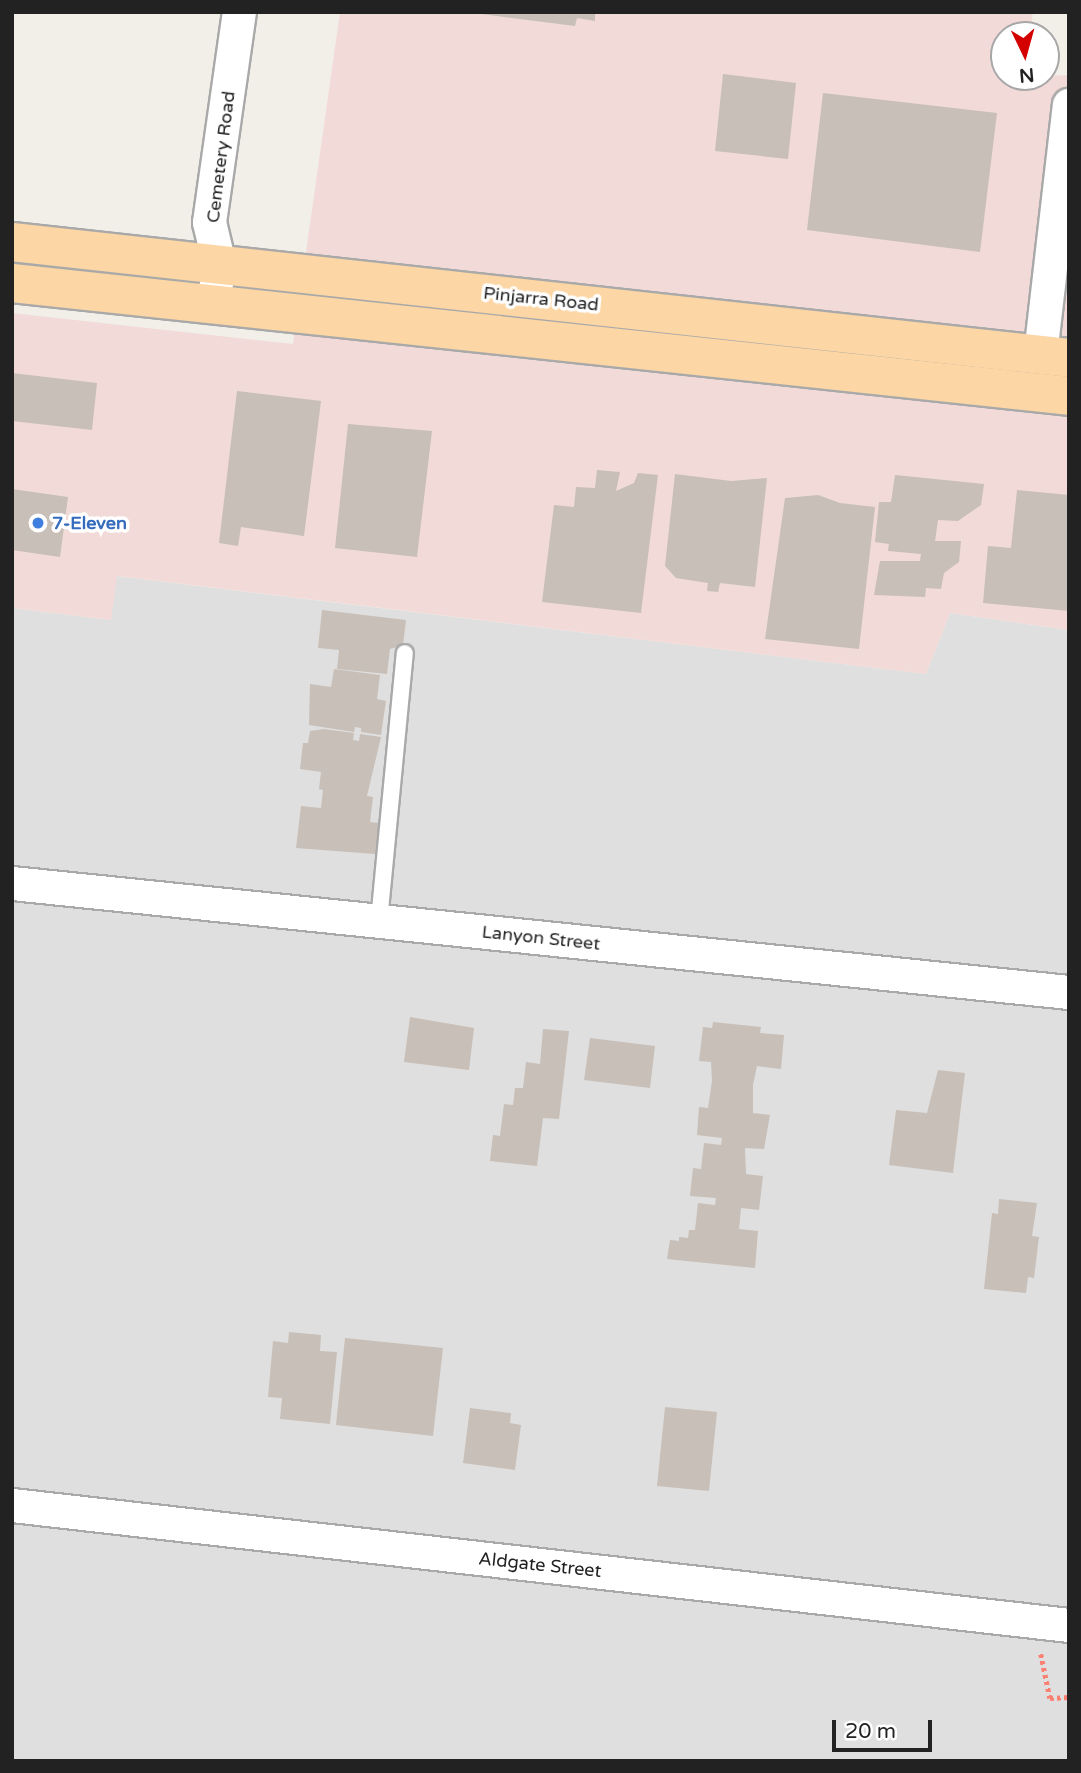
<!DOCTYPE html>
<style>
body{margin:0}
#map{position:relative;width:1081px;height:1773px;overflow:hidden;background:#f2efe9;font-family:"Varela Round",sans-serif}
div>[style]{position:absolute}
.residential>*{inset:0;background:#e0dfdf}
.commercial>*{inset:0;background:#f2dad9}
.building>*{inset:0;background:#c7bfb8}
.path>*{height:4.5px;margin-top:-2.25px;transform-origin:0;background:repeating-linear-gradient(90deg,#fa8072 0 3.5px,transparent 0 7px)}
.roads{filter:drop-shadow(2px 0 #a9a9a9) drop-shadow(-2px 0 #a9a9a9) drop-shadow(0 2px #a9a9a9) drop-shadow(0 -2px #a9a9a9)}
.lane>*{height:16px;margin:-8px;padding:0 8px;transform-origin:8px;border-radius:8px;background:#fff}
.street>*{height:33px;margin:-16.5px;padding:0 16.5px;transform-origin:16.5px;border-radius:16.5px;background:#fff}
.primary>*{height:38px;margin:-19px;padding:0 19px;transform-origin:19px;border-radius:19px;background:#fcd6a4}
.dots>*{width:19px;height:19px;translate:-50% -50%;box-sizing:border-box;border:4px solid #fff;border-radius:50%}
span{translate:-50% -50%;white-space:nowrap;text-align:center;line-height:1.15;-webkit-text-stroke:7px #fff;paint-order:stroke}
.street-label{font-size:18px;color:#222}
.shop-label{font-size:18px;color:#366cbe;font-weight:700}
.left{translate:0 -50%;text-align:left}
.frame{position:absolute;inset:0;border:14px solid #222;pointer-events:none}
.north{position:absolute;left:990px;top:21px;width:70px;height:70px;box-sizing:border-box;background:#fff;border:2px solid #a7a7a7;border-radius:50%;rotate:175deg;font-size:19px;font-weight:700;line-height:28px;text-align:center;color:#222}
.north::after{content:'';display:block;margin:auto;width:24px;height:32px;background:#d40000;clip-path:polygon(50% 0,100% 100%,50% 72%,0 100%)}
.scale{position:absolute;left:832px;top:1720px;width:100px;height:32px;box-sizing:border-box;border:4px solid #222;border-top:0;padding-left:9px;font-size:21px;line-height:24px;white-space:nowrap;color:#222;-webkit-text-stroke:5px #fff;paint-order:stroke}
</style>
<div id="map">
<div class="residential">
<div style="clip-path:polygon(116px 576px,926px 674px,950px 613px,1069px 630px,1069px 1761px,12px 1761px,12px 608px,110px 620px)"></div>
</div>
<div class="commercial">
<div style="clip-path:polygon(340px 12px,1033px 12px,1029px 35px,1004px 35px,1004px 77px,1069px 75px,1069px 630px,950px 613px,926px 674px,117px 576px,111px 620px,12px 608px,12px 313px,293px 344px)"></div>
</div>
<div class="building">
<div style="clip-path:polygon(466px 12px,595px 12px,595px 21px,577px 18px,575px 26px)"></div>
<div style="clip-path:polygon(723px 74px,796px 83px,788px 159px,715px 151px)"></div>
<div style="clip-path:polygon(823px 93px,997px 113px,980px 252px,807px 230px)"></div>
<div style="clip-path:polygon(12px 373px,97px 383px,92px 430px,12px 421px)"></div>
<div style="clip-path:polygon(237px 391px,321px 401px,304px 536px,241px 527px,238px 546px,219px 543px)"></div>
<div style="clip-path:polygon(348px 424px,432px 431px,417px 557px,335px 548px)"></div>
<div style="clip-path:polygon(597px 470px,620px 472px,616px 491px,634px 483px,638px 473px,658px 475px,641px 613px,542px 602px,554px 505px,574px 507px,576px 487px,595px 488px)"></div>
<div style="clip-path:polygon(675px 474px,731px 481px,767px 478px,755px 587px,720px 583px,718px 592px,707px 591px,708px 583px,676px 578px,665px 566px)"></div>
<div style="clip-path:polygon(895px 475px,984px 484px,981px 505px,958px 521px,938px 520px,935px 541px,961px 541px,959px 562px,944px 573px,941px 589px,926px 588px,925px 597px,874px 595px,880px 561px,920px 561px,921px 554px,888px 551px,889px 544px,875px 542px,879px 502px,891px 502px)"></div>
<div style="clip-path:polygon(12px 489px,68px 497px,60px 557px,12px 550px)"></div>
<div style="clip-path:polygon(1017px 490px,1069px 495px,1069px 611px,983px 603px,988px 546px,1011px 548px)"></div>
<div style="clip-path:polygon(818px 495px,840px 503px,875px 507px,859px 649px,765px 639px,785px 498px)"></div>
<div style="clip-path:polygon(322px 610px,406px 620px,403px 645px,390px 649px,387px 674px,337px 669px,339px 650px,318px 648px)"></div>
<div style="clip-path:polygon(334px 669px,380px 675px,377px 699px,386px 701px,381px 735px,361px 732px,361px 728px,355px 727px,354px 732px,309px 725px,310px 684px,331px 687px)"></div>
<div style="clip-path:polygon(324px 729px,354px 733px,353px 740px,359px 741px,360px 734px,381px 737px,367px 796px,373px 797px,370px 822px,379px 823px,375px 854px,296px 848px,301px 806px,321px 808px,323px 790px,319px 789px,321px 772px,300px 769px,303px 743px,308px 743px,310px 731px)"></div>
<div style="clip-path:polygon(410px 1017px,474px 1028px,469px 1070px,404px 1062px)"></div>
<div style="clip-path:polygon(713px 1022px,761px 1027px,760px 1033px,784px 1035px,781px 1069px,757px 1066px,753px 1085px,753px 1113px,770px 1115px,764px 1149px,745px 1148px,746px 1174px,763px 1176px,759px 1210px,741px 1208px,739px 1229px,758px 1231px,755px 1268px,667px 1259px,670px 1240px,679px 1241px,679px 1237px,688px 1238px,689px 1230px,695px 1230px,698px 1203px,715px 1205px,716px 1198px,690px 1196px,693px 1168px,701px 1169px,704px 1143px,721px 1145px,722px 1138px,697px 1135px,699px 1107px,708px 1108px,712px 1081px,711px 1062px,699px 1061px,703px 1027px,712px 1028px)"></div>
<div style="clip-path:polygon(543px 1029px,569px 1031px,559px 1119px,543px 1118px,537px 1166px,490px 1161px,493px 1135px,500px 1136px,504px 1104px,513px 1105px,515px 1088px,523px 1088px,526px 1062px,540px 1064px)"></div>
<div style="clip-path:polygon(590px 1038px,655px 1046px,650px 1088px,584px 1080px)"></div>
<div style="clip-path:polygon(938px 1070px,965px 1073px,953px 1173px,889px 1165px,896px 1110px,927px 1113px)"></div>
<div style="clip-path:polygon(999px 1199px,1037px 1203px,1032px 1236px,1039px 1237px,1034px 1278px,1028px 1277px,1026px 1293px,984px 1289px,992px 1213px,998px 1214px)"></div>
<div style="clip-path:polygon(289px 1332px,321px 1335px,320px 1351px,337px 1352px,330px 1424px,280px 1419px,282px 1398px,268px 1397px,273px 1341px,288px 1343px)"></div>
<div style="clip-path:polygon(345px 1338px,443px 1348px,433px 1436px,336px 1425px)"></div>
<div style="clip-path:polygon(665px 1407px,717px 1412px,709px 1491px,657px 1486px)"></div>
<div style="clip-path:polygon(470px 1408px,511px 1413px,510px 1423px,521px 1425px,515px 1470px,463px 1463px)"></div>
</div>
<div class="path">
<div style="left:1041px;top:1654px;width:45px;rotate:78.4deg"></div>
<div style="left:1050px;top:1698px;width:19px;rotate:-3deg"></div>
</div>
<div class="roads">
<div class="lane">
<div style="left:379px;top:921px;width:269px;rotate:-84.5deg"></div>
</div>
<div class="street">
<div style="left:213px;top:302px;width:38px;rotate:-81deg"></div>
<div style="left:219px;top:264px;width:43px;rotate:-103.4deg"></div>
<div style="left:209px;top:222px;width:212px;rotate:-81.9deg"></div>
<div style="left:1040px;top:354px;width:251px;rotate:-83.4deg"></div>
<div style="left:12px;top:883px;width:1063px;rotate:5.89deg"></div>
<div style="left:12px;top:1505px;width:1064px;rotate:6.48deg"></div>
</div>
<div class="primary">
<div style="left:12px;top:242px;width:1063px;rotate:6.26deg"></div>
<div style="left:12px;top:283px;width:1063px;rotate:6.1deg"></div>
</div>
</div>
<div class="dots">
<div style="left:38px;top:523px;background:#3f7fe0"></div>
</div>
<div class="street-label">
<span style="left:221px;top:157px;rotate:-83deg">Cemetery Road</span>
<span style="left:541px;top:299px;rotate:6deg">Pinjarra Road</span>
<span style="left:541px;top:938px;rotate:6deg">Lanyon Street</span>
<span style="left:540px;top:1565px;rotate:6deg">Aldgate Street</span>
</div>
<div class="shop-label">
<span class="left" style="left:52px;top:523px">7-Eleven</span>
</div>
<div class="frame"></div>
<div class="north">N</div>
<div class="scale">20 m</div>
</div>
